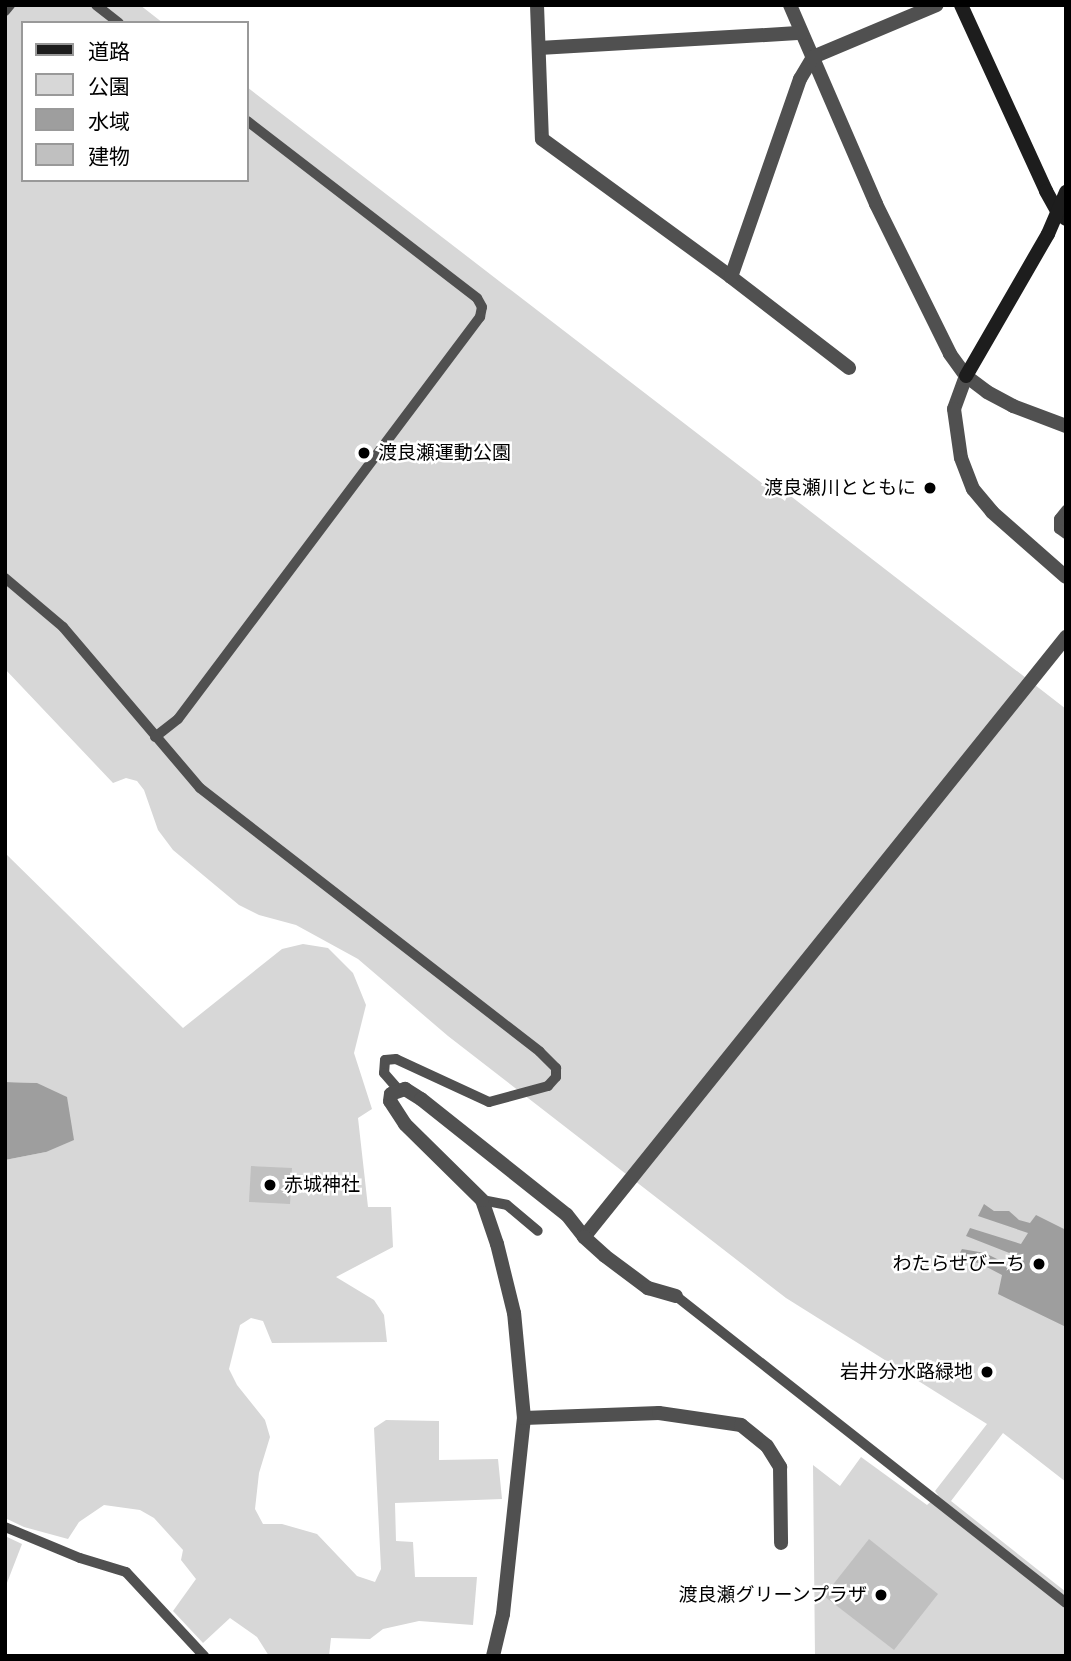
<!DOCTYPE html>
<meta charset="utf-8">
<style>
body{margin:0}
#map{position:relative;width:1071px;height:1661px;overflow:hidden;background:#fff;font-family:Cabin,"Noto Sans JP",sans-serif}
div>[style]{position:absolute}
.green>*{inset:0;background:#d7d7d7}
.water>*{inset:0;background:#9e9e9e}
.building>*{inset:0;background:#c0c0c0}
.lane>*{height:10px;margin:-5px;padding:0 5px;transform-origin:5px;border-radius:5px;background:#505050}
.street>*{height:14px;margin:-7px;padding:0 7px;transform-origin:7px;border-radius:7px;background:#505050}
.secondary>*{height:14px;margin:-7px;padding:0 7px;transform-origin:7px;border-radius:7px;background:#1d1d1d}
.dots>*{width:19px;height:19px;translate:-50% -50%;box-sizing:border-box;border:4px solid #fff;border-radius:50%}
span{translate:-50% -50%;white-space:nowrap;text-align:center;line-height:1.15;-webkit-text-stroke:5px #fff;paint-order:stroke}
.poi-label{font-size:19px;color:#000}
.left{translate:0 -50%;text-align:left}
.right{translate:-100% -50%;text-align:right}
.frame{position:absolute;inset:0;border:7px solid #000;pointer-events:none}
.legend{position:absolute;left:21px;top:21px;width:228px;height:161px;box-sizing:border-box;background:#fff;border:2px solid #999;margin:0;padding:9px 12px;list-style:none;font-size:21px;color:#000}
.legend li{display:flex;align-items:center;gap:14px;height:35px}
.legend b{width:35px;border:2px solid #999}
</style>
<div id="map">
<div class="green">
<div style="clip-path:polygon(5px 5px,140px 5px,163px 23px,23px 23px,23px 180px,247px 180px,247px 87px,785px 501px,788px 494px,1066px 709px,1066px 1482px,1003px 1433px,951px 1501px,1066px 1592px,1066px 1656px,815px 1656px,813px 1465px,840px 1486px,861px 1457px,927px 1505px,938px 1495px,935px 1491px,987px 1424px,786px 1298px,448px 1036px,358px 959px,296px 925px,259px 915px,239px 905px,173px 850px,158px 830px,144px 790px,137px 781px,126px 778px,113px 783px,5px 669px)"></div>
<div style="clip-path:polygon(5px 853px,183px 1028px,282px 949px,303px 944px,328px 948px,353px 973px,366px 1005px,354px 1053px,372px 1109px,358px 1118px,368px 1207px,391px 1207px,393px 1247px,336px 1277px,374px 1300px,384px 1315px,387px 1342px,272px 1343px,263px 1321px,251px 1318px,240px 1325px,229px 1369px,237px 1385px,265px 1420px,270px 1437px,259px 1473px,255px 1509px,263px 1524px,282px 1524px,317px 1534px,357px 1576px,375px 1582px,381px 1569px,374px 1428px,386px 1420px,439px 1421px,439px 1460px,498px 1459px,502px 1499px,395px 1503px,396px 1541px,413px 1542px,415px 1577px,477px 1577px,473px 1625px,419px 1621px,383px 1629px,370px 1639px,331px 1638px,329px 1656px,269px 1656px,257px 1637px,230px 1618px,203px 1643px,173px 1611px,196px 1579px,181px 1560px,183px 1550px,154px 1518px,140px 1510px,104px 1505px,79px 1522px,68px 1539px,24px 1527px,5px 1518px,5px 1160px,46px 1152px,37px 1083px,5px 1082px)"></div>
<div style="clip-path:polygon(5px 1536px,22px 1544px,5px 1588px)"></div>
</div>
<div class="water">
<div style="clip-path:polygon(5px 1082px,37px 1083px,67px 1097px,74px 1140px,46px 1152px,5px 1160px)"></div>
<div style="clip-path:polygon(984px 1204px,994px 1211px,1009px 1211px,1019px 1220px,1030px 1223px,1036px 1215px,1066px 1230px,1066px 1327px,998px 1294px,1002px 1275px,979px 1263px,956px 1260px,962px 1249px,985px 1253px,1011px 1266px,1017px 1256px,966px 1236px,970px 1228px,1021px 1244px,1028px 1233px,978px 1216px)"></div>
</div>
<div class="building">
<div style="clip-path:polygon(251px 1166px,292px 1168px,290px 1204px,249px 1202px)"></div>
<div style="clip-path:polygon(869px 1539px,938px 1594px,894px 1650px,824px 1596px)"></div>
</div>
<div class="lane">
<div style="left:96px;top:5px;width:29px;rotate:38deg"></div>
<div style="left:5px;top:11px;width:8px;rotate:-50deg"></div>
<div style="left:1066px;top:510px;width:11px;rotate:128deg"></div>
<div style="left:1059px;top:519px;width:10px;rotate:90deg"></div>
<div style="left:1059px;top:529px;width:9px;rotate:36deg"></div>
<div style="left:5px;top:578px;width:76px;rotate:40.2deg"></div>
<div style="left:63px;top:627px;width:211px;rotate:49.6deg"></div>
<div style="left:200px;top:788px;width:430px;rotate:37.8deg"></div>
<div style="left:540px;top:1052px;width:23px;rotate:45deg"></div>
<div style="left:556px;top:1068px;width:9px;rotate:90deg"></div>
<div style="left:556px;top:1077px;width:12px;rotate:132deg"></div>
<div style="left:548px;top:1086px;width:61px;rotate:164.8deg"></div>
<div style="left:489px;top:1102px;width:102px;rotate:-155.2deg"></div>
<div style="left:396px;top:1059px;width:11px;rotate:175deg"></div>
<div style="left:385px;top:1060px;width:13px;rotate:94deg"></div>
<div style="left:384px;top:1073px;width:21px;rotate:49deg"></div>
<div style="left:155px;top:737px;width:29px;rotate:-38deg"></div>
<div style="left:178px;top:719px;width:503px;rotate:-53.08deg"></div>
<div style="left:480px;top:317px;width:10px;rotate:-79deg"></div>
<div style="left:482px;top:307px;width:10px;rotate:-119deg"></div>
<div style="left:477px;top:298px;width:290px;rotate:-142.4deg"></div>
<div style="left:482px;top:1200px;width:25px;rotate:11deg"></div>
<div style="left:507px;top:1205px;width:40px;rotate:40deg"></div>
<div style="left:676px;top:1296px;width:496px;rotate:38.2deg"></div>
<div style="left:5px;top:1527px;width:81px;rotate:22.5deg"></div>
<div style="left:80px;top:1558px;width:48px;rotate:16.9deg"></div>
<div style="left:126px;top:1572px;width:115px;rotate:47.1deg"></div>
</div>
<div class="street">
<div style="left:537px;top:5px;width:134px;rotate:87.9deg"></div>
<div style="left:542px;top:139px;width:234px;rotate:36.1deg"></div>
<div style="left:731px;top:277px;width:149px;rotate:37.6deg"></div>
<div style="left:790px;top:5px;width:217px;rotate:66.6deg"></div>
<div style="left:876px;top:204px;width:167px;rotate:63.7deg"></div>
<div style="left:950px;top:354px;width:27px;rotate:54deg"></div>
<div style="left:966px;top:376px;width:26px;rotate:37deg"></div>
<div style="left:987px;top:392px;width:30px;rotate:28deg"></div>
<div style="left:1013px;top:406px;width:57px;rotate:20.7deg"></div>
<div style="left:539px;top:48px;width:263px;rotate:-3.3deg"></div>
<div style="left:731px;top:277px;width:210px;rotate:-70.8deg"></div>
<div style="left:800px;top:79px;width:26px;rotate:-59deg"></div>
<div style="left:813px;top:57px;width:134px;rotate:-22.8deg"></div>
<div style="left:966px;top:376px;width:35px;rotate:110deg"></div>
<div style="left:954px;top:409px;width:49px;rotate:81.9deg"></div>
<div style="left:961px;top:458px;width:33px;rotate:69deg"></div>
<div style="left:973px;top:489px;width:30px;rotate:50deg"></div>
<div style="left:992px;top:512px;width:98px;rotate:41.3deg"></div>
<div style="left:584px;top:1237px;width:770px;rotate:-51.22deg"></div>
<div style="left:524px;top:1418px;width:135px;rotate:-2.1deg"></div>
<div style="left:659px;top:1413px;width:83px;rotate:8.3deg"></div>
<div style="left:741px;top:1425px;width:33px;rotate:39deg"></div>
<div style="left:767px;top:1446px;width:25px;rotate:58deg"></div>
<div style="left:780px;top:1467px;width:76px;rotate:89.2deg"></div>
<div style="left:493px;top:1656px;width:43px;rotate:-76.6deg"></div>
<div style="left:503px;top:1614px;width:197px;rotate:-83.9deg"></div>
<div style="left:524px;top:1418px;width:105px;rotate:-95.4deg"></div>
<div style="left:514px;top:1313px;width:71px;rotate:-103.8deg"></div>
<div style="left:497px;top:1244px;width:46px;rotate:-108.8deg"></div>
<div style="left:482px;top:1200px;width:108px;rotate:-135.4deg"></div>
<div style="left:405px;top:1124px;width:27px;rotate:-123deg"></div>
<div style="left:390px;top:1101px;width:7px;rotate:-82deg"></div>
<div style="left:391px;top:1094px;width:15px;rotate:-20deg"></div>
<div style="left:405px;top:1089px;width:19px;rotate:32deg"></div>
<div style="left:421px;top:1099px;width:186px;rotate:38.5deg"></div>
<div style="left:567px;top:1215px;width:28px;rotate:52deg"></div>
<div style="left:584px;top:1237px;width:28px;rotate:42deg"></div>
<div style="left:605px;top:1256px;width:54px;rotate:36.7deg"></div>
<div style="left:648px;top:1288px;width:29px;rotate:16deg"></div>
</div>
<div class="secondary">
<div style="left:961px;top:5px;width:205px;rotate:65.4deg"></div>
<div style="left:1046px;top:191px;width:25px;rotate:61deg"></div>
<div style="left:1058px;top:213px;width:10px;rotate:37deg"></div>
<div style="left:966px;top:376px;width:164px;rotate:-60deg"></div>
<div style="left:1048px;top:234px;width:46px;rotate:-66.8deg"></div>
</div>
<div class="dots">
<div style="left:364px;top:453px;background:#000"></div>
<div style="left:930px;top:488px;background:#000"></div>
<div style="left:270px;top:1185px;background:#000"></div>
<div style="left:1039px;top:1264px;background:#000"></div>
<div style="left:987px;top:1372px;background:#000"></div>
<div style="left:881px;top:1595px;background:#000"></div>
</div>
<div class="poi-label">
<span class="left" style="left:378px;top:453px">渡良瀬運動公園</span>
<span class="right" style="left:916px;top:488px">渡良瀬川とともに</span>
<span class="left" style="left:284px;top:1185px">赤城神社</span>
<span class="right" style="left:1025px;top:1264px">わたらせびーち</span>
<span class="right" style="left:973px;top:1372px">岩井分水路緑地</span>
<span class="right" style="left:867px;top:1595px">渡良瀬グリーンプラザ</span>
</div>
<div class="frame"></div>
<ul class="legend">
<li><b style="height:9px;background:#1d1d1d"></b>道路</li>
<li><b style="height:19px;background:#d7d7d7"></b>公園</li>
<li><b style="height:19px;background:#9e9e9e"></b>水域</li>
<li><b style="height:19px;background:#c0c0c0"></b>建物</li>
</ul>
</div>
